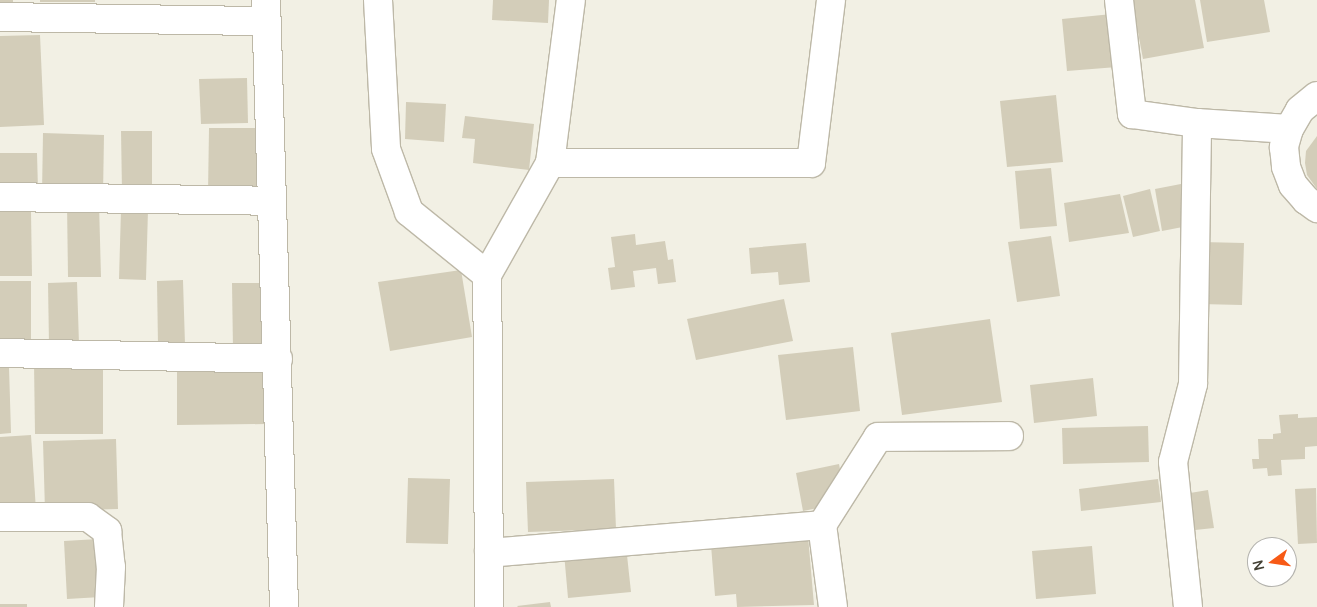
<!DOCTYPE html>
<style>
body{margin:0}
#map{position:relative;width:1317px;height:607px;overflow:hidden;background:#f2f0e4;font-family:Manrope,sans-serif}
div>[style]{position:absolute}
.building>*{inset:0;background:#d3cdb9}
.roads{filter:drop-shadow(1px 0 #bdb8a7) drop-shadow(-1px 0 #bdb8a7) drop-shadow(0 1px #bdb8a7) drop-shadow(0 -1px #bdb8a7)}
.minor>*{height:28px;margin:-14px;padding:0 14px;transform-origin:14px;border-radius:14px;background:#fff}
span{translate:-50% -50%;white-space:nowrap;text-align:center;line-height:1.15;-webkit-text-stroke:4px #fff;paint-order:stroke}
.north{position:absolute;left:1247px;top:537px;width:50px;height:50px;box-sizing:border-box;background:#fff;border:1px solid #b4b3ae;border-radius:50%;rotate:256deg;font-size:14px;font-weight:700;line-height:20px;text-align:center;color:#434034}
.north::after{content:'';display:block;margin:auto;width:18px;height:22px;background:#f75a16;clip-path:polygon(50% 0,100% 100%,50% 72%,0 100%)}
</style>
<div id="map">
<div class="building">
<div style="clip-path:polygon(0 0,13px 0,13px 3px,0 3px)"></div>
<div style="clip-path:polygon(40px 0,95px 0,95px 2px,40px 2px)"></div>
<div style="clip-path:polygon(493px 0,549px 0,548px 23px,492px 20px)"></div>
<div style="clip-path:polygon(1132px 0,1195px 0,1204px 48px,1143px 59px)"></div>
<div style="clip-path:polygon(1200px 0,1264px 0,1270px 32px,1207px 42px)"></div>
<div style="clip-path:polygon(1112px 14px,1117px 67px,1067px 71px,1062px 19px)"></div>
<div style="clip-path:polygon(40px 35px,44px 125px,0 127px,0 36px)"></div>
<div style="clip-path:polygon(247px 78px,248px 123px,201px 124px,199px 79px)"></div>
<div style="clip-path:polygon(1056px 95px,1063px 162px,1007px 167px,1000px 101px)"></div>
<div style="clip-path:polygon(406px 102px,446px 104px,444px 142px,405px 139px)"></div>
<div style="clip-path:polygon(465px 116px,534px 124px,529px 170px,473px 163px,475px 139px,462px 138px)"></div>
<div style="clip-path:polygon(209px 128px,264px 128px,264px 194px,208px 193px)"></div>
<div style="clip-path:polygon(121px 131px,152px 131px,152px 192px,122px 192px)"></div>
<div style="clip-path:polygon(43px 133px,104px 135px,103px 195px,42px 193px)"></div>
<div style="clip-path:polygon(1317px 136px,1317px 189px,1307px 175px,1305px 163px,1306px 151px)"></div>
<div style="clip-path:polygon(0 153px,37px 153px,38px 190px,0 190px)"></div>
<div style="clip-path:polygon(1051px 168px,1057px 226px,1020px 229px,1015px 171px)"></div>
<div style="clip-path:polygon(1186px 183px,1193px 225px,1162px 231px,1155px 189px)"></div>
<div style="clip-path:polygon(1150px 189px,1160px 231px,1133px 237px,1123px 196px)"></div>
<div style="clip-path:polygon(1120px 194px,1129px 233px,1069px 242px,1064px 203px)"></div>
<div style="clip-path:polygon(67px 203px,99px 203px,101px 277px,68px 277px)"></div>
<div style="clip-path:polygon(121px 210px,148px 210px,146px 280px,119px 279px)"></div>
<div style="clip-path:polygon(0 212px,31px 212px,32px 276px,0 276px)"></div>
<div style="clip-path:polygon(635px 234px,636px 245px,665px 241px,668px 260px,673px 259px,676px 282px,658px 284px,656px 268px,633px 271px,635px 287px,611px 290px,608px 268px,615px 267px,611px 237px)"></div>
<div style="clip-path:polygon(1051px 236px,1060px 296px,1017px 302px,1008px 242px)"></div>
<div style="clip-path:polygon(1202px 242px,1244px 243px,1242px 305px,1200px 304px)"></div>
<div style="clip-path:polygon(806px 243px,810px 282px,779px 285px,778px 272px,751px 274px,749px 248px)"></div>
<div style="clip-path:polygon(461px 270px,472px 337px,390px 351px,378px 282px)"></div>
<div style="clip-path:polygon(183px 280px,185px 345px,158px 346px,157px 281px)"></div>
<div style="clip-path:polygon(0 281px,31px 281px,31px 345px,0 344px)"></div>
<div style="clip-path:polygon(77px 282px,79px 344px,49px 345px,48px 283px)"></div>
<div style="clip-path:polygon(232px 283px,265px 283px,266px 350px,233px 350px)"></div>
<div style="clip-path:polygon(784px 299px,793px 341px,696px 360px,687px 319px)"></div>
<div style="clip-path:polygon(990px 319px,1002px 402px,902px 415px,891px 333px)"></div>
<div style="clip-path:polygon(853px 347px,860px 411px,786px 420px,778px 355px)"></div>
<div style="clip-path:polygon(34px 363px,103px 363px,103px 434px,35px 434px)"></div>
<div style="clip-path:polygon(0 367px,9px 367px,11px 433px,0 434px)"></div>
<div style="clip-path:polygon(265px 367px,265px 424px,177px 425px,177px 368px)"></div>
<div style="clip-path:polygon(1093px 378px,1097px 416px,1034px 423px,1030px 385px)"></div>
<div style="clip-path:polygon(1298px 414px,1298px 418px,1317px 417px,1317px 446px,1305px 447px,1305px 459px,1281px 460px,1282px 475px,1268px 476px,1267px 468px,1253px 469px,1252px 459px,1259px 459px,1258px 439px,1273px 439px,1273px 434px,1281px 433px,1279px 415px)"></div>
<div style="clip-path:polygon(1148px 426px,1149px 462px,1063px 464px,1062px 428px)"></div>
<div style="clip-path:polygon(31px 435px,36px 510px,0 512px,0 437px)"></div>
<div style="clip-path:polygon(116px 439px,118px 509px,45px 511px,43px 441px)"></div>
<div style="clip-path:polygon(839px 464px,842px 480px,823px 507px,803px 511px,796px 473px)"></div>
<div style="clip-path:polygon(408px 478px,450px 479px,448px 544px,406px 543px)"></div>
<div style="clip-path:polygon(614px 479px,616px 529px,528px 532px,526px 482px)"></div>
<div style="clip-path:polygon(1158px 479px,1161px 502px,1081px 511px,1079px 489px)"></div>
<div style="clip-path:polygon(1316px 488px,1317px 543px,1298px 544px,1295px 489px)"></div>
<div style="clip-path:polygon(1208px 490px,1214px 528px,1195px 530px,1190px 493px)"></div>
<div style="clip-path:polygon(808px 536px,814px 605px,737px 607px,736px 594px,715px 596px,711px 545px)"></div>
<div style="clip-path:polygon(98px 539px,101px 597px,67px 599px,64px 541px)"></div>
<div style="clip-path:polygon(626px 546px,631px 592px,568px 598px,564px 553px)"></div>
<div style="clip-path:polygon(1092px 546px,1096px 594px,1036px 599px,1032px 551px)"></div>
<div style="clip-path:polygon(550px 602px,551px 607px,518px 607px,517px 606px)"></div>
<div style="clip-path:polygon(0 604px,27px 604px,27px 607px,0 607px)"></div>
</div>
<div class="roads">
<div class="minor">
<div style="left:266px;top:0;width:607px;rotate:88.3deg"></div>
<div style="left:378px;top:0;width:149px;rotate:86.9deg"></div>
<div style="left:386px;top:149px;width:67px;rotate:69.9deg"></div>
<div style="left:409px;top:212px;width:100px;rotate:38.9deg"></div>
<div style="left:1119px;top:0;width:115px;rotate:83.5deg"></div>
<div style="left:1132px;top:114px;width:66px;rotate:7.9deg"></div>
<div style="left:1197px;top:123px;width:92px;rotate:3.7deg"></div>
<div style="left:0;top:17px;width:265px;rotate:0.9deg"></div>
<div style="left:1317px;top:96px;width:22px;rotate:141deg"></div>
<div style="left:1300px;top:110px;width:22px;rotate:120deg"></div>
<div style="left:1289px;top:129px;width:19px;rotate:106deg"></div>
<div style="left:1284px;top:147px;width:20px;rotate:84deg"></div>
<div style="left:1286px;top:167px;width:19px;rotate:69deg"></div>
<div style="left:1293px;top:185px;width:20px;rotate:49deg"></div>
<div style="left:1306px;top:200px;width:14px;rotate:36deg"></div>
<div style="left:550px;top:163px;width:261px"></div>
<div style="left:811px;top:163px;width:164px;rotate:-83deg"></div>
<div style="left:0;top:197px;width:270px;rotate:0.8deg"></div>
<div style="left:0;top:353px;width:278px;rotate:1.2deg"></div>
<div style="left:0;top:517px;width:88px"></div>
<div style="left:88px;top:517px;width:24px;rotate:36deg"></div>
<div style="left:107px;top:531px;width:36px;rotate:84deg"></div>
<div style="left:111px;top:567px;width:40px;rotate:92.9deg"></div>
<div style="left:489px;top:553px;width:334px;rotate:-4.8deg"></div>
<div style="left:489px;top:607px;width:332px;rotate:-90.3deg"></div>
<div style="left:487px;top:275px;width:129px;rotate:-60.6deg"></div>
<div style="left:550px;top:163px;width:164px;rotate:-82.7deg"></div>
<div style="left:833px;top:607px;width:83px;rotate:-97.6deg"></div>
<div style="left:822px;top:525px;width:104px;rotate:-57.5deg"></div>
<div style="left:878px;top:437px;width:131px;rotate:-0.4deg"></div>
<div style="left:1188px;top:607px;width:146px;rotate:-95.9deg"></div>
<div style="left:1173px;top:462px;width:81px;rotate:-75.6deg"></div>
<div style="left:1193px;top:384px;width:261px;rotate:-89.1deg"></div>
</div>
</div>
<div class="north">N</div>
</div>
